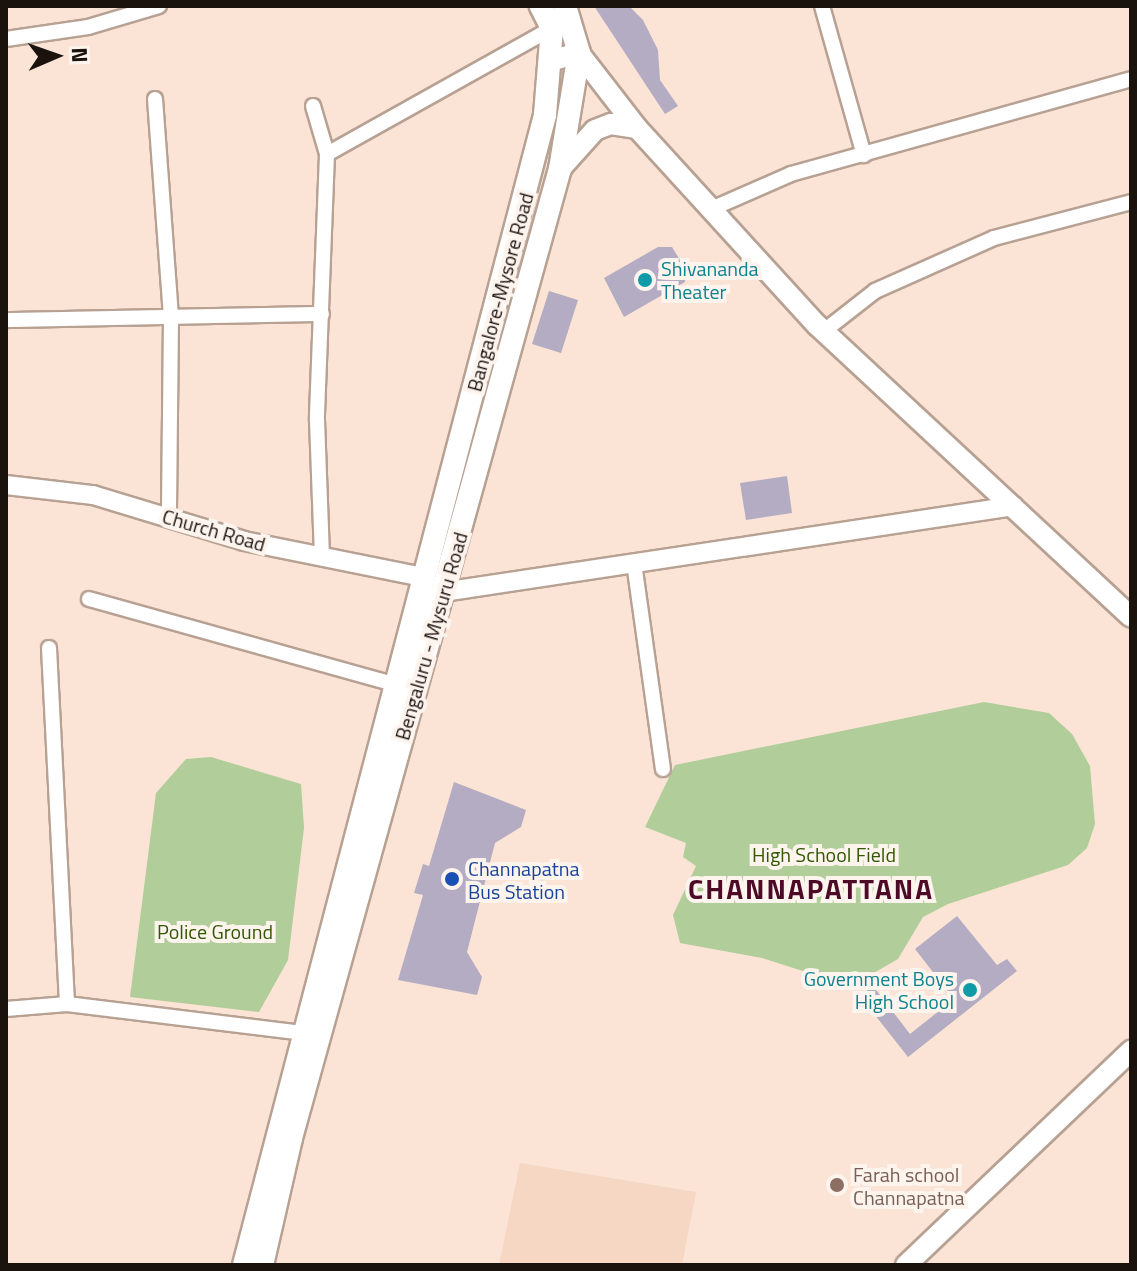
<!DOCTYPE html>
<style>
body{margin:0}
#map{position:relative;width:1137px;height:1271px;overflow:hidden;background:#fbe4d5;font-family:"Titillium Web",sans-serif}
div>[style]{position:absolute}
.built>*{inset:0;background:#f5d7c4}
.green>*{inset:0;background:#b0cd9a}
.building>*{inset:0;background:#b3acc2}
.roads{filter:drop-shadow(2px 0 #b7a193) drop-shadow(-2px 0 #b7a193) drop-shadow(0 2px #b7a193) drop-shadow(0 -2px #b7a193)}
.minor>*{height:14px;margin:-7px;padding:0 7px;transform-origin:7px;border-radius:7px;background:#fff}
.tertiary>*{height:18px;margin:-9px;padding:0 9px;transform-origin:9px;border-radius:9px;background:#fff}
.secondary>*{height:20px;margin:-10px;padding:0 10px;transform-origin:10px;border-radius:10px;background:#fff}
.primary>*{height:22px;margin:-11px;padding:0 11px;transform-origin:11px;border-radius:11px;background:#fff}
.dots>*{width:22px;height:22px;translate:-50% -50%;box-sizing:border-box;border:4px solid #fef4ee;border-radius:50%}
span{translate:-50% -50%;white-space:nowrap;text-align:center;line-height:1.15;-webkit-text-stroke:8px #fef4ee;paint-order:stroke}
.culture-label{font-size:20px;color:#0d838f}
.left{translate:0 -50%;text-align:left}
.right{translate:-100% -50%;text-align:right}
.street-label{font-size:20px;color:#1a130d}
.park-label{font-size:20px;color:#315701}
.transit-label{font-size:20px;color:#164399}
.education-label{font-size:20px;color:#785e54}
.district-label{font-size:28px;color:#4d0a27;font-weight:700;letter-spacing:2px}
.frame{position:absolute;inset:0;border:8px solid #1a130d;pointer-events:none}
.north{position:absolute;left:16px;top:16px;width:80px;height:80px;-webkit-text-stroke:6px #fef4ee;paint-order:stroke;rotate:88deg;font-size:22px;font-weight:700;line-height:32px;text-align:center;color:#1a130d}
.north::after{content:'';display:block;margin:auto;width:28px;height:36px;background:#1a130d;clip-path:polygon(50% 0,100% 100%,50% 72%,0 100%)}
</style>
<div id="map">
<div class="built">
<div style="clip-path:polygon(520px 1163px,696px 1192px,682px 1265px,499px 1265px)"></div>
</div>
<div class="green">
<div style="clip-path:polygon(984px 702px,1049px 713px,1072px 734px,1090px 766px,1095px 824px,1087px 848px,1068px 865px,948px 904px,923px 917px,898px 959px,865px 978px,823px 987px,809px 973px,762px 958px,680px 943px,673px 915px,696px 866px,683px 857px,686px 843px,645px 827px,675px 765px)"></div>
<div style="clip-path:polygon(211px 757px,301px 784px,304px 828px,288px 960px,259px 1012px,130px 997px,156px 793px,186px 759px)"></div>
</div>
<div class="building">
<div style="clip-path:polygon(594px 6px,629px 6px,643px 20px,658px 50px,660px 80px,678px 106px,665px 114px)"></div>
<div style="clip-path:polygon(658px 247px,672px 247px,686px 270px,685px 282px,624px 317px,604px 278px)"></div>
<div style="clip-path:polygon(549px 291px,578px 300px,561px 353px,532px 344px)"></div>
<div style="clip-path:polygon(787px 476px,792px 513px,746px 520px,740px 483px)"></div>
<div style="clip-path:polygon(454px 782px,526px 810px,521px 827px,495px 843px,467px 952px,482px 977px,477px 995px,398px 980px,423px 895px,414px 893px,423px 864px,429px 866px)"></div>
<div style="clip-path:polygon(957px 916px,997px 965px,1007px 959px,1017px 971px,908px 1057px,860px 996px,873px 986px,910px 1034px,949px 1003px,944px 998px,950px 994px,915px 949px)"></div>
</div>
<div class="roads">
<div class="minor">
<div style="left:822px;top:6px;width:155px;rotate:74.3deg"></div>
<div style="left:6px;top:39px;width:83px;rotate:-8.3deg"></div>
<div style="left:88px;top:27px;width:74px;rotate:-16.5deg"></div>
<div style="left:155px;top:99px;width:221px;rotate:85.8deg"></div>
<div style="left:171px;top:319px;width:199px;rotate:90.6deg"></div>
<div style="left:313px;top:106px;width:50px;rotate:73.7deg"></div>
<div style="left:327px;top:154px;width:266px;rotate:92.2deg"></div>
<div style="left:317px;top:420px;width:137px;rotate:87.9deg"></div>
<div style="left:327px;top:154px;width:258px;rotate:-29.2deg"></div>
<div style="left:711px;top:209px;width:87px;rotate:-23.6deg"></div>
<div style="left:791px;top:174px;width:353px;rotate:-15.6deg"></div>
<div style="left:6px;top:320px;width:316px;rotate:-1.1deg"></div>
<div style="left:824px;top:331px;width:65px;rotate:-38.1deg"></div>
<div style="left:875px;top:291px;width:130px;rotate:-24deg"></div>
<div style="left:994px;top:238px;width:142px;rotate:-14.7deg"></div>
<div style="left:634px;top:563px;width:208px;rotate:82deg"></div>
<div style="left:89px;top:599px;width:317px;rotate:15.6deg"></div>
<div style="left:49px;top:648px;width:356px;rotate:87.1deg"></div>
<div style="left:6px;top:1009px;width:61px;rotate:-4.7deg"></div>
<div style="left:67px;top:1004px;width:239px;rotate:7deg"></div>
</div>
<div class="tertiary">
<div style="left:6px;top:485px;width:88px;rotate:6.6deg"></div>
<div style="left:93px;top:495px;width:158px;rotate:16.9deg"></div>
<div style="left:244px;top:541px;width:183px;rotate:11.4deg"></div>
<div style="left:443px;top:592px;width:577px;rotate:-8.57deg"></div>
</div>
<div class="secondary">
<div style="left:553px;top:60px;width:27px;rotate:-15deg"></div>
<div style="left:579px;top:53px;width:95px;rotate:52.3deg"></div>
<div style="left:637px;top:128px;width:268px;rotate:47.6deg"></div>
<div style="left:818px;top:326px;width:427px;rotate:42.9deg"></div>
<div style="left:560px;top:169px;width:52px;rotate:-48.1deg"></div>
<div style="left:595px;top:130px;width:17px;rotate:-21deg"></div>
<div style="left:611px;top:124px;width:26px;rotate:9deg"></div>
<div style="left:906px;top:1265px;width:311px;rotate:-43.6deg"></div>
</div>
<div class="primary">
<div style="left:244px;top:1265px;width:1189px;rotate:-75.33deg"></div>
<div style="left:545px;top:115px;width:87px;rotate:-85.4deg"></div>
<div style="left:552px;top:28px;width:25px;rotate:-117deg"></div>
<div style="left:262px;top:1265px;width:130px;rotate:-77.1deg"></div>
<div style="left:291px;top:1138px;width:1006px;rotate:-74.49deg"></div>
<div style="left:560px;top:169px;width:118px;rotate:-80.7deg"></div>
<div style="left:579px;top:53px;width:49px;rotate:-106.6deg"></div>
</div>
</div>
<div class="dots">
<div style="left:645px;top:280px;background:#0f9aa8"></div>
<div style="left:452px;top:879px;background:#1a4fb4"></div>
<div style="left:970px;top:990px;background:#0f9aa8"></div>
<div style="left:837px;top:1185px;background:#8d6e63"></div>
</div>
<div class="culture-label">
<span class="left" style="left:661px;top:280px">Shivananda<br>Theater</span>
<span class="right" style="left:954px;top:990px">Government Boys<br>High School</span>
</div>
<div class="street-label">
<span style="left:500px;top:292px;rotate:-75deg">Bangalore-Mysore Road</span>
<span style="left:214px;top:530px;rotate:16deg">Church Road</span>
<span style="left:431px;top:636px;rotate:-74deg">Bengaluru - Mysuru Road</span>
</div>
<div class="park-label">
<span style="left:824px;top:854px">High School Field</span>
<span style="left:215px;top:931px">Police Ground</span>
</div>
<div class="transit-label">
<span class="left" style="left:468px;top:880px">Channapatna<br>Bus Station</span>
</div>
<div class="education-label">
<span class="left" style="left:853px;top:1186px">Farah school<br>Channapatna</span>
</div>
<div class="district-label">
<span style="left:811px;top:889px">CHANNAPATTANA</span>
</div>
<div class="frame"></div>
<div class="north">N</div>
</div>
